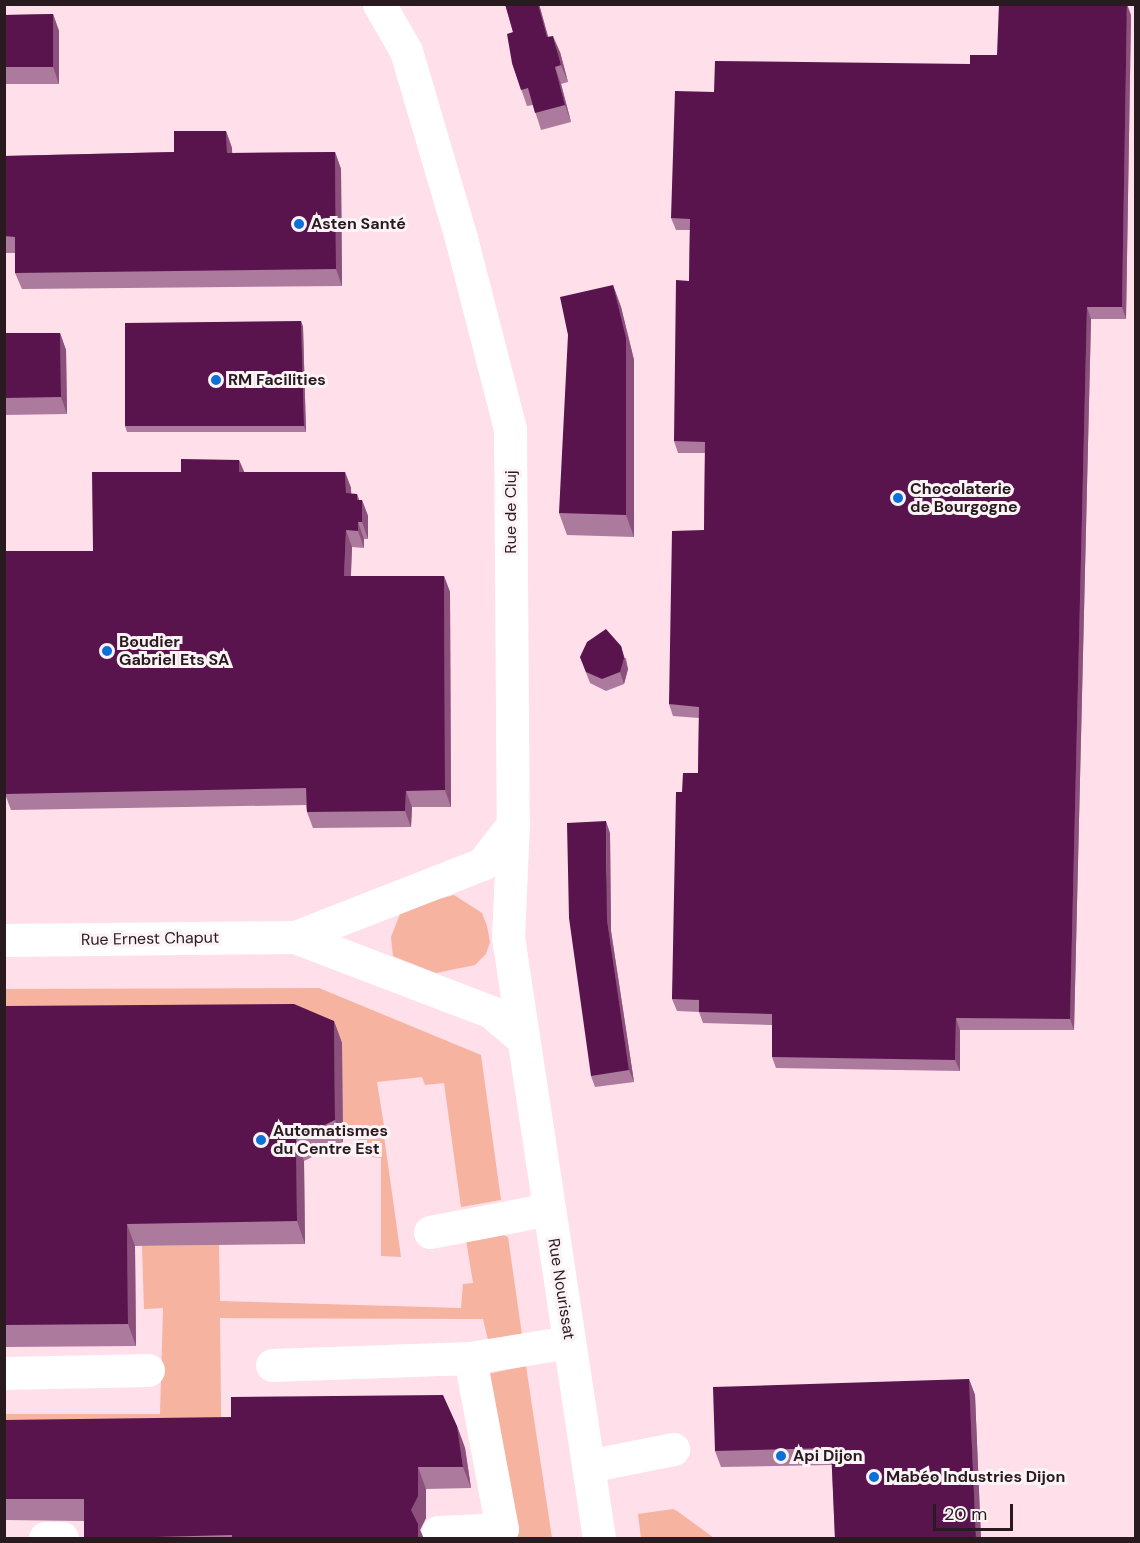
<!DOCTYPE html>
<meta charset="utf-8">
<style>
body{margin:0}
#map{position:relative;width:1140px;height:1543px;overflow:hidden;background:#ffdfe9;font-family:"DM Sans",sans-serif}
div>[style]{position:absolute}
.green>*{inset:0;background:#f6b3a0}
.minor>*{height:33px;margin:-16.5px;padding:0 16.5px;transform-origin:16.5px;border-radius:16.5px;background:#fff}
.wall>*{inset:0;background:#ac7a9c}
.shaded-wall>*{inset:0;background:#8b517c}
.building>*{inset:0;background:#59144e}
.dots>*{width:16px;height:16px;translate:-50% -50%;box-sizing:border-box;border:3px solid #fbf3f6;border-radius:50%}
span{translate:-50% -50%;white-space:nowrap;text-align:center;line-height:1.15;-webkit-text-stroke:6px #fbf3f6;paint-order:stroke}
.poi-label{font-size:16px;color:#281a1f;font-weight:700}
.left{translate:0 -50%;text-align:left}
.street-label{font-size:16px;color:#281a1f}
.frame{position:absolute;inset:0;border:6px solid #281a1f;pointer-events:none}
.scale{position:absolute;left:933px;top:1504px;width:80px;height:27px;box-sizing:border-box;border:3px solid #281a1f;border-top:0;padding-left:8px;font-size:18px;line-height:21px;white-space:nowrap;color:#281a1f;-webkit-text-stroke:4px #fbf3f6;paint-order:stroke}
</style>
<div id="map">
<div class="green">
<div style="clip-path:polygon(454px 895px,482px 913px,487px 926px,490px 942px,486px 954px,475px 965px,436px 973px,393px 956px,391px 937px,402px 909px)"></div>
<div style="clip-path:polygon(319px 988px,481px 1055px,501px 1200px,461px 1207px,444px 1083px,425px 1085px,422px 1077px,377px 1082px,384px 1126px,343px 1127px,342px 1044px,5px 1028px,4px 989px)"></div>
<div style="clip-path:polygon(358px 1136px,384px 1136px,401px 1257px,381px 1256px,381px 1158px,358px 1156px)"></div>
<div style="clip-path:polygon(501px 1234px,508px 1237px,522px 1335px,488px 1340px,483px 1319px,220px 1318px,222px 1492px,5px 1442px,4px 1414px,160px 1414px,163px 1308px,144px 1309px,142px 1246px,219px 1245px,220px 1301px,461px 1308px,463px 1284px,473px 1283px,466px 1240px)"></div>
<div style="clip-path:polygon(526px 1366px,552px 1538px,513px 1538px,488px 1374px)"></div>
<div style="clip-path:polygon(673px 1509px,677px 1511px,714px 1538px,641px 1538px,638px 1514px)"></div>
</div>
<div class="minor">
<div style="left:379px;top:4px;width:54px;rotate:60.1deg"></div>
<div style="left:406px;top:51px;width:195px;rotate:73.6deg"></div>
<div style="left:461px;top:238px;width:197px;rotate:75.6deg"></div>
<div style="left:510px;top:429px;width:395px;rotate:89.6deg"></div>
<div style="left:513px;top:824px;width:113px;rotate:92.5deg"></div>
<div style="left:508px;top:937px;width:608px;rotate:81.39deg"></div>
<div style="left:295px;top:937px;width:210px;rotate:20.9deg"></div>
<div style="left:491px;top:1012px;width:42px;rotate:40.2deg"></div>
<div style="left:4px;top:940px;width:291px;rotate:-0.6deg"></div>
<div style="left:295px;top:937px;width:201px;rotate:-21.3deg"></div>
<div style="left:482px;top:864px;width:51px;rotate:-52.2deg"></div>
<div style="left:430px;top:1232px;width:121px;rotate:-10.9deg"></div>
<div style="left:272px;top:1365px;width:198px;rotate:-2deg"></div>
<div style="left:470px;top:1358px;width:100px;rotate:-9.2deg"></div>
<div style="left:4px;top:1373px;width:144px;rotate:-1.2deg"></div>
<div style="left:588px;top:1466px;width:87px;rotate:-11.3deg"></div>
<div style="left:438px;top:1532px;width:64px;rotate:-2.7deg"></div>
<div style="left:502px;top:1529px;width:174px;rotate:-100.6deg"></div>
<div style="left:45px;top:1538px;width:17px"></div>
</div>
<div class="wall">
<div style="clip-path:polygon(505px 4px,539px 4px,548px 37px,560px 52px,568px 82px,561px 84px,571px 122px,541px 130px,533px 105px,527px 106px,512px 63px,513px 32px)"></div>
<div style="clip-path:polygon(53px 14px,59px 31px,59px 84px,4px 84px,4px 15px)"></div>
<div style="clip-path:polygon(1131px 15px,1126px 319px,1091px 319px,1074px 1030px,960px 1030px,960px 1071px,776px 1068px,772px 1057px,772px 1025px,703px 1023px,699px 1012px,677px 1011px,672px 999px,682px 792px,698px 773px,699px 718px,673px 716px,669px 704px,704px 530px,705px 453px,678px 453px,674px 441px,689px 281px,690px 230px,676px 230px,671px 218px,714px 92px,970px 64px)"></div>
<div style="clip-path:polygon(226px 131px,232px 148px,232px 153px,335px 152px,341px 169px,342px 286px,22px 289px,15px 273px,15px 253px,4px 253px,4px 156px,174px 152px)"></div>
<div style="clip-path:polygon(613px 285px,621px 307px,634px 360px,634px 537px,567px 535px,559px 513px)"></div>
<div style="clip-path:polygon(301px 321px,303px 327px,306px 432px,127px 432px,125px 426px)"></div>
<div style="clip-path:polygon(4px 333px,60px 333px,66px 350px,67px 414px,4px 415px)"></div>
<div style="clip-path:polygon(239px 460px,244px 472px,345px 472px,351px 488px,351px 494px,357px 494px,359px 500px,362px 500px,368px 516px,368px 539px,364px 539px,364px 548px,352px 547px,351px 576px,444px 576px,450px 592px,451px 807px,412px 807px,411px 827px,313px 828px,307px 812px,306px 805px,11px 810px,5px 794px,93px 551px)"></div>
<div style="clip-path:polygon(580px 657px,626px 658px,628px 669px,624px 684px,606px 691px,590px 683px)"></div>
<div style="clip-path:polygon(610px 833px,611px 931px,634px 1082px,595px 1087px,591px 1076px)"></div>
<div style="clip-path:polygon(4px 1006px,334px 1021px,342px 1043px,343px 1142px,304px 1161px,305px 1244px,135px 1246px,136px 1346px,4px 1347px)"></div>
<div style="clip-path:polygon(969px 1379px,975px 1395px,981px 1539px,835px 1539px,832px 1465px,721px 1467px,715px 1451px)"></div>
<div style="clip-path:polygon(4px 1420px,457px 1426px,465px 1448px,471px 1488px,426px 1489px,426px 1518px,420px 1530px,424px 1539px,84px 1539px,84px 1521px,4px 1520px)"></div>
</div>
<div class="shaded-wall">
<div style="clip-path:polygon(538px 4px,539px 4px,553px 54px,547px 37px)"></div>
<div style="clip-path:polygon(1127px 4px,1131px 15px,1126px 319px,1122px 307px)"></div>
<div style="clip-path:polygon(53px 14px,59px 31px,59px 84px,53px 67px)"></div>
<div style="clip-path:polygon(553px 36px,560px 52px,568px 82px,561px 65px)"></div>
<div style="clip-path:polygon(555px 67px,561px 84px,571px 122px,565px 105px)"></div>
<div style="clip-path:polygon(226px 131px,232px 148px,233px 170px,227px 153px)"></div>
<div style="clip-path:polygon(335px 152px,341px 169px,342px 286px,336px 269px)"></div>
<div style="clip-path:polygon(613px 285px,621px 307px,634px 360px,634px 537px,626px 515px)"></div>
<div style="clip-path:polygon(1087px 307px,1091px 319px,1074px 1030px,1070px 1019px)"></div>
<div style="clip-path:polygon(301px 321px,303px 327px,306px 432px,304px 426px)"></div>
<div style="clip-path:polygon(60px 333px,66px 350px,67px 414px,61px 397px)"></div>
<div style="clip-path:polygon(239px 460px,246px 476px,239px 472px)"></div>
<div style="clip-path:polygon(345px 472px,351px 488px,352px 510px,346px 493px)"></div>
<div style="clip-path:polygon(357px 494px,362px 508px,362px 500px,368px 516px,368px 539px,362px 522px,357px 500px)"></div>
<div style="clip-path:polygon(358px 522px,364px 539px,364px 548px,358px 531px)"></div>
<div style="clip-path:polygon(346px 530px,352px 547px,350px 593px,344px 576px)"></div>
<div style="clip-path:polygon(444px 576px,450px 592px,451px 807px,445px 790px)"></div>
<div style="clip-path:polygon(621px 646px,628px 669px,624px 684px,620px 672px)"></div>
<div style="clip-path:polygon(406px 791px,412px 807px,411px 827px,405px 811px)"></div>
<div style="clip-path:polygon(606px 821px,610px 833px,611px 931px,634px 1082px,629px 1070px,607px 920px)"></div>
<div style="clip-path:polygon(956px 1018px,960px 1030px,960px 1071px,955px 1060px)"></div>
<div style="clip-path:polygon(334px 1021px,342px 1043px,343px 1142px,335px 1120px)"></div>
<div style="clip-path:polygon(296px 1139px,304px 1161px,305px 1244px,297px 1221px)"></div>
<div style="clip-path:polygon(127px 1224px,135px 1246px,136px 1346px,128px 1324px)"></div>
<div style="clip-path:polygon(969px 1379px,975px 1395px,981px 1539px,976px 1539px)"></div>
<div style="clip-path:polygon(457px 1426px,465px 1448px,471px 1488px,463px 1467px)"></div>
<div style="clip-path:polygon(418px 1467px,426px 1489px,426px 1518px,420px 1530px,424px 1539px,418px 1539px,411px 1510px)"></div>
</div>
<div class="building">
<div style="clip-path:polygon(505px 4px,538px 4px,547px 37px,553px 36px,561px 65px,555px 67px,565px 105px,535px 113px,528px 88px,521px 90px,512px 63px,507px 34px,513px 32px)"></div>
<div style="clip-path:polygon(999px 4px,1127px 4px,1122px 307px,1087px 307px,1070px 1019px,956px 1018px,955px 1060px,772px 1057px,772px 1014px,699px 1012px,699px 1000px,672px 999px,676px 792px,682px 792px,683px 773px,698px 773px,699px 707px,669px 704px,672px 531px,704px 530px,705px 442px,674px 441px,676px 280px,689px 281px,690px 219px,671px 218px,675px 91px,714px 92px,715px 61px,970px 64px,970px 55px,997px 55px)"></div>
<div style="clip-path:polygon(53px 14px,53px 67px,4px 67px,4px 15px)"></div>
<div style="clip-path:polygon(174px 131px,226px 131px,227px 153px,335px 152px,336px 269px,15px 273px,15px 237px,4px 236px,4px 156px,174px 152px)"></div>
<div style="clip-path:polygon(613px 285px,626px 338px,626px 515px,559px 513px,568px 335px,560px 297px)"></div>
<div style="clip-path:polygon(301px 321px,304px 426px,125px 426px,125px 323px)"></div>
<div style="clip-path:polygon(4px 333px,60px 333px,61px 397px,4px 398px)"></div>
<div style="clip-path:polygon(181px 459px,239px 460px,239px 472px,345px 472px,346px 493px,357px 494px,357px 500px,362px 500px,362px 522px,358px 522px,358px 531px,346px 530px,344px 576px,444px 576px,445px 790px,406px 791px,405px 811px,307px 812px,306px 788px,5px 794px,4px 551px,93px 551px,92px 472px,181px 472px)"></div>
<div style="clip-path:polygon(606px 629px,621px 646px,624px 658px,620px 672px,602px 679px,586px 672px,580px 657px,587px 642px)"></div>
<div style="clip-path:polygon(606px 821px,607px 920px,629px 1070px,591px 1076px,569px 918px,567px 823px)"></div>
<div style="clip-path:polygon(294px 1004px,334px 1021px,335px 1120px,296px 1139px,297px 1221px,127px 1224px,128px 1324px,4px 1325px,4px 1006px)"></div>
<div style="clip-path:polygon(969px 1379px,976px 1539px,835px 1539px,831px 1448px,715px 1451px,713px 1387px)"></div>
<div style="clip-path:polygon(443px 1395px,457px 1426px,463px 1467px,418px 1467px,418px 1496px,411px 1510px,418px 1524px,418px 1539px,232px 1539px,232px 1535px,155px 1537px,155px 1539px,84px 1539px,84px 1499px,4px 1499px,4px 1420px,231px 1417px,231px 1397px)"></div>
</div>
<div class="dots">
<div style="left:299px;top:224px;background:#0b70d8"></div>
<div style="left:216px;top:380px;background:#0b70d8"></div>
<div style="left:898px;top:498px;background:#0b70d8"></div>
<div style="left:107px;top:651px;background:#0b70d8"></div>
<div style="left:261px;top:1140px;background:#0b70d8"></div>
<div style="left:781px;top:1456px;background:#0b70d8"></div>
<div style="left:874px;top:1477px;background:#0b70d8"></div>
</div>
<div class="poi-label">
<span class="left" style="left:311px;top:224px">Asten Santé</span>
<span class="left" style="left:228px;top:380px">RM Facilities</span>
<span class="left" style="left:910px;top:498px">Chocolaterie<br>de Bourgogne</span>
<span class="left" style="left:119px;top:651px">Boudier<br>Gabriel Ets SA</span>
<span class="left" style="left:273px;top:1140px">Automatismes<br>du Centre Est</span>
<span class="left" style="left:793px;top:1456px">Api Dijon</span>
<span class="left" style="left:886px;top:1477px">Mabéo Industries Dijon</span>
</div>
<div class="street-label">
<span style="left:511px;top:512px;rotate:-90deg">Rue de Cluj</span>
<span style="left:150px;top:939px;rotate:-1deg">Rue Ernest Chaput</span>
<span style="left:561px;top:1289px;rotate:81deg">Rue Nourissat</span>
</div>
<div class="frame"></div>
<div class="scale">20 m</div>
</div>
